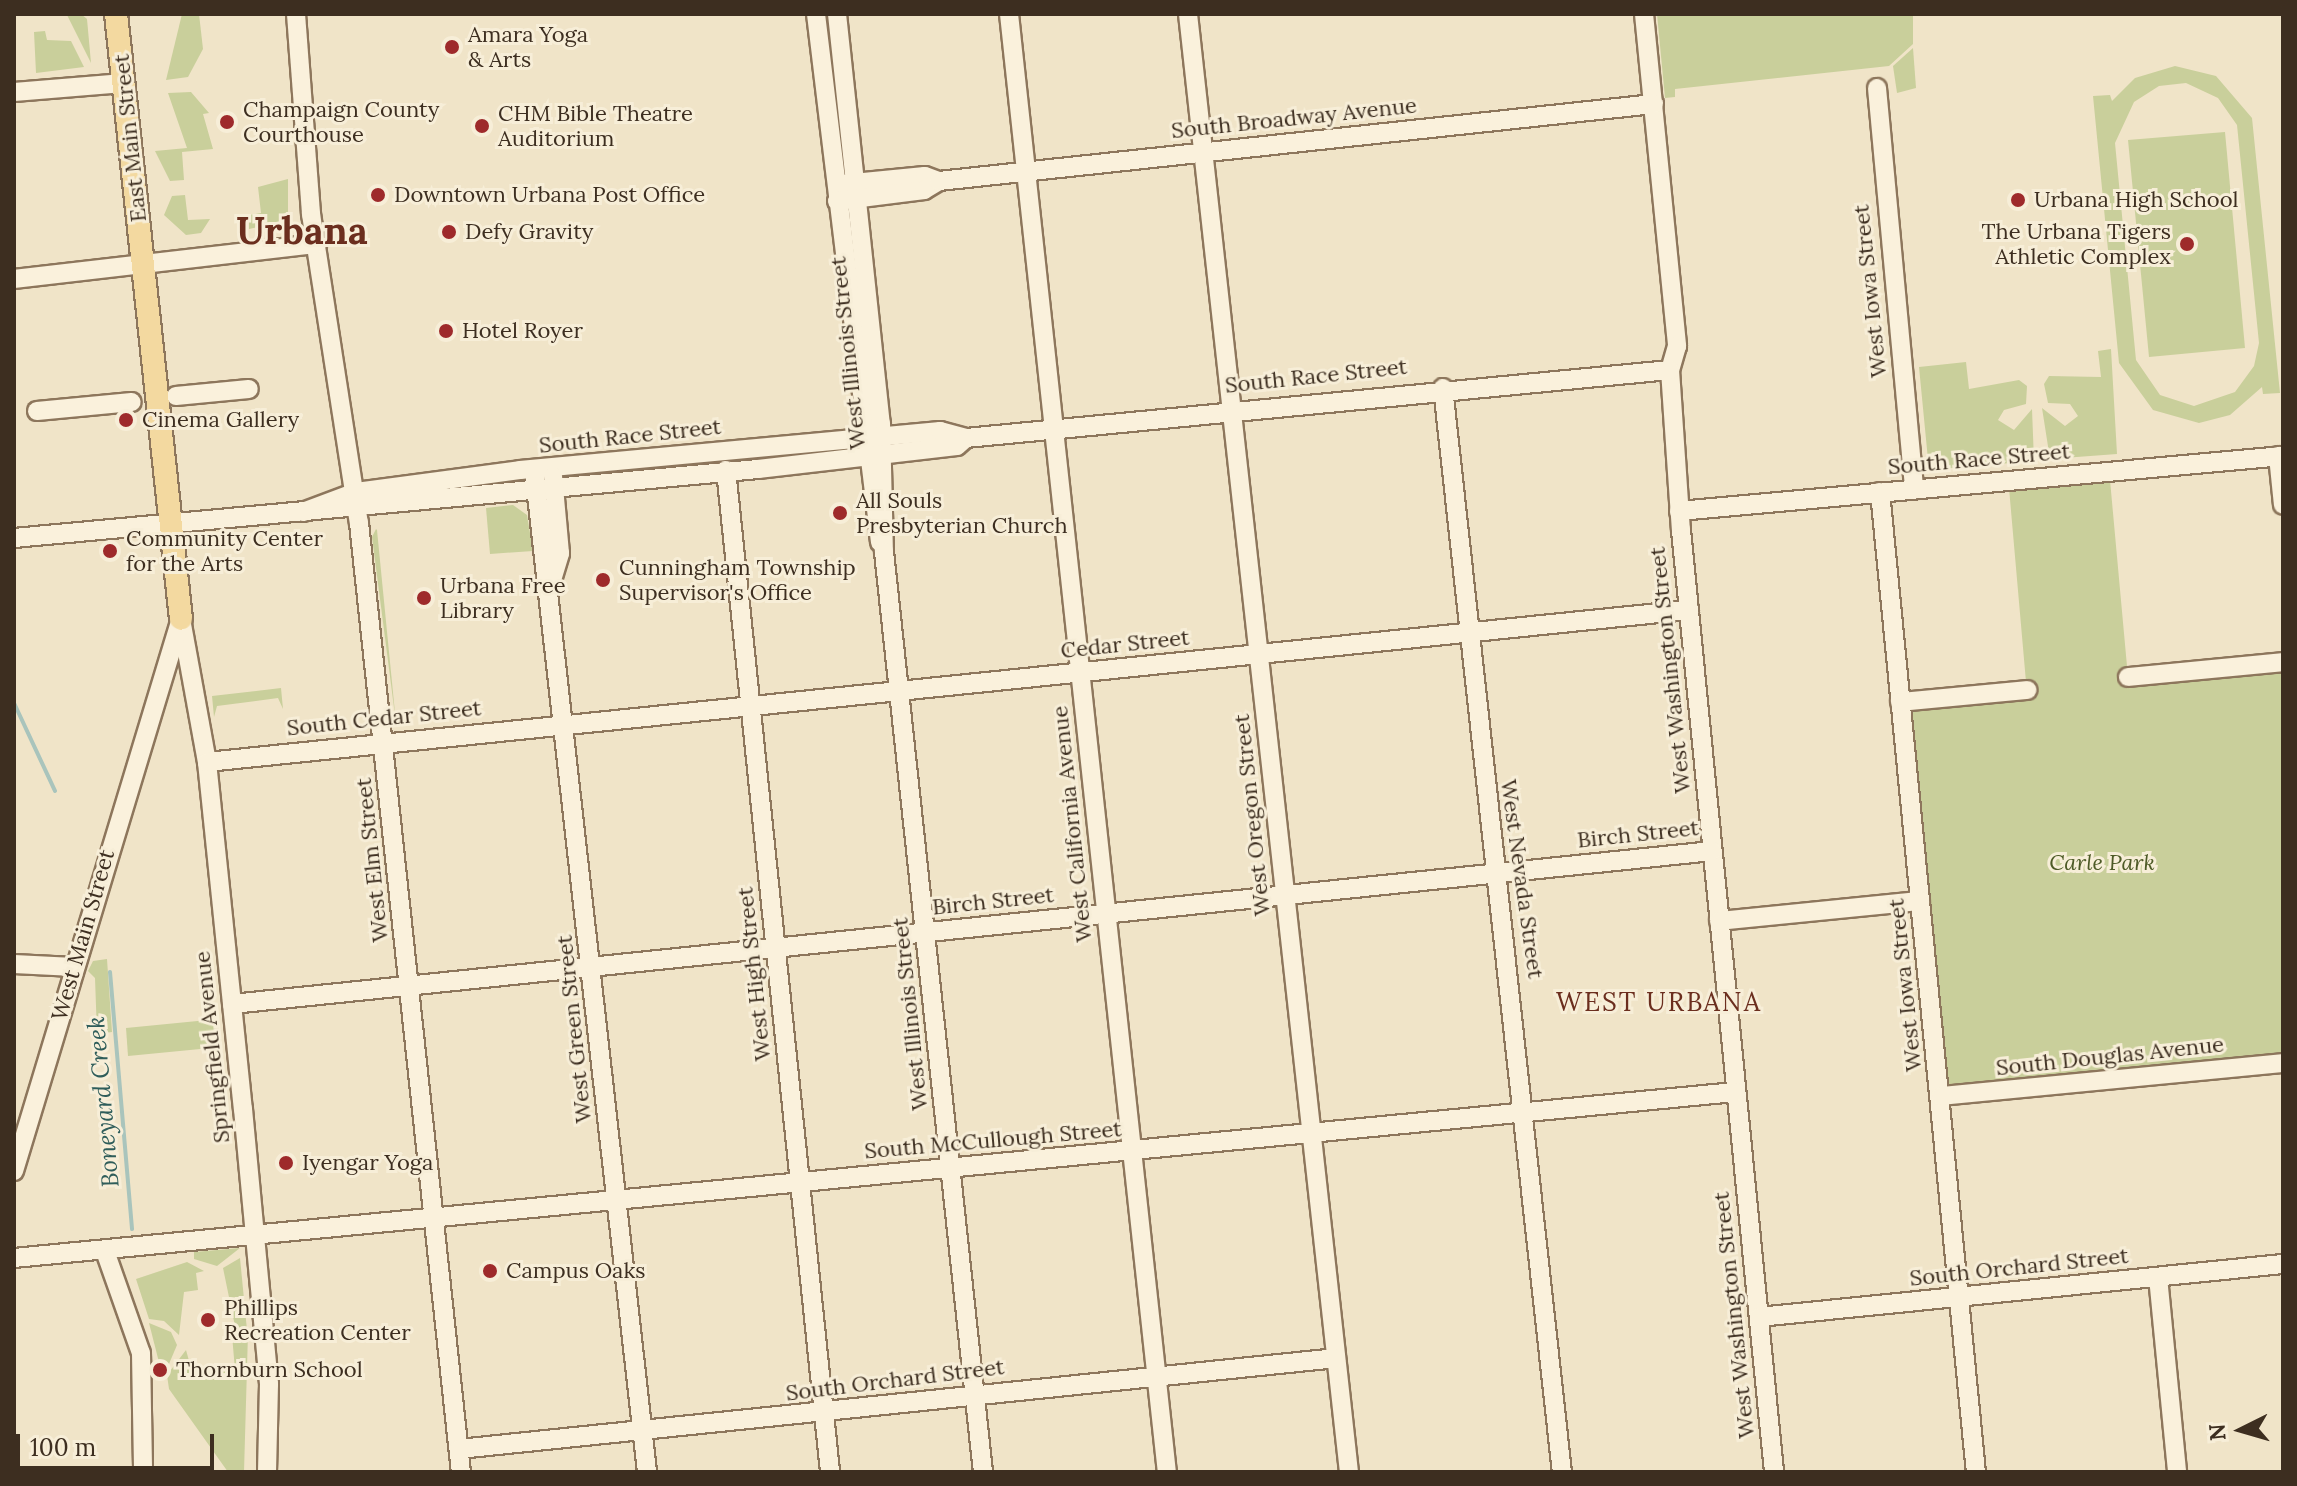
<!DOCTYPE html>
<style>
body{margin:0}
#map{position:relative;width:2297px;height:1486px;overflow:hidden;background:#f0e4c8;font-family:Lora,serif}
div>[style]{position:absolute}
.green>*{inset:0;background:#c9cf9b}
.stream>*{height:4px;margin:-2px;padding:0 2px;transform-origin:2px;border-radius:2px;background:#a9c4bc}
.roads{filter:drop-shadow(2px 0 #8d765c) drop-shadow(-2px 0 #8d765c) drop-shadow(0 2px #8d765c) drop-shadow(0 -2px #8d765c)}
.minor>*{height:18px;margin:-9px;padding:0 9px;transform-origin:9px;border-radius:9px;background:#faf1dc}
.major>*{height:22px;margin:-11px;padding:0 11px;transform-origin:11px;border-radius:11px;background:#f3d9a0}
.dots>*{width:22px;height:22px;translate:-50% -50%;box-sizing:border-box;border:4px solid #f7eed8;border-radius:50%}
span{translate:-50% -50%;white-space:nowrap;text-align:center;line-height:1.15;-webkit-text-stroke:6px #f7eed8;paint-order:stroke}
.poi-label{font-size:22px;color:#3d2e20}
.left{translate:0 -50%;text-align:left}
.right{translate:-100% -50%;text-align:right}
.street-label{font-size:22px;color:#3d2e20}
.park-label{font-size:22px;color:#4d5a26;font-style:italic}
.water-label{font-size:24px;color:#2f5d5a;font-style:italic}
.quarter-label{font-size:26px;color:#6b2e1e;letter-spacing:2px}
.town-label{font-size:38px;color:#6b2e1e;font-weight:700}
.frame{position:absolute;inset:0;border:16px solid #3d2e20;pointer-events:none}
.north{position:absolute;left:2201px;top:1390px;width:80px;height:80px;-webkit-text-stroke:6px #f7eed8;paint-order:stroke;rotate:265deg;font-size:22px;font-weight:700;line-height:32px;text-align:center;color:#3d2e20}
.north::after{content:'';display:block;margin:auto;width:28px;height:36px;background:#3d2e20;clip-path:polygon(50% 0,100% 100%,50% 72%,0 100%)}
.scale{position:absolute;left:16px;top:1434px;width:198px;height:36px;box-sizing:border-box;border:4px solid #3d2e20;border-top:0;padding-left:10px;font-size:24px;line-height:28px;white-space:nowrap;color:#3d2e20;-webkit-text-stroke:6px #f7eed8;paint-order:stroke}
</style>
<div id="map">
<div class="green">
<div style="clip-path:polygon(81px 14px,87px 19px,91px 63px,67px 15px)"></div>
<div style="clip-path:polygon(182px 14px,199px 14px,203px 49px,188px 77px,166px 80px)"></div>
<div style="clip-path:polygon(1657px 14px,1913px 14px,1913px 44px,1889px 66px,1675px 89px,1675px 97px,1665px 98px)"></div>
<div style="clip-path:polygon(45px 31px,47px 40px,71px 41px,84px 67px,36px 73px,34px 32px)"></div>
<div style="clip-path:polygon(1913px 48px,1916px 88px,1897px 93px,1893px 66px)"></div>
<div style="clip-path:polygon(evenodd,2175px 66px,2216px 76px,2252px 118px,2280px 393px,2263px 394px,2262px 387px,2230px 415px,2199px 423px,2153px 410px,2119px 363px,2093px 96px,2110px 95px,2112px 101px,2135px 78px,2175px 66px,2186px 83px,2218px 98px,2237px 125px,2259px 343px,2254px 366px,2235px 392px,2194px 406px,2160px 395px,2136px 360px,2115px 143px,2134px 102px,2159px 86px,2186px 83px)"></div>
<div style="clip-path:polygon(191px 92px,209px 113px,203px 114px,213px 149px,182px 152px,184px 180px,170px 181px,155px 151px,187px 148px,168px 93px)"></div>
<div style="clip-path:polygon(2225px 132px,2245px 348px,2149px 357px,2128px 140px)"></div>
<div style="clip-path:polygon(288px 179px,288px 220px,249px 229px,249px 215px,261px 213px,258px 187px)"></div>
<div style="clip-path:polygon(185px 195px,188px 220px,210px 219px,201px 233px,186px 235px,164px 215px,172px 196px)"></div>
<div style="clip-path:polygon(2111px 349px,2117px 454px,2050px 459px,2042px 408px,2065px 426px,2078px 416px,2070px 404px,2048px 403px,2044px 384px,2049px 376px,2101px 377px,2098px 351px)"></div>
<div style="clip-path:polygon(1966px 362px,1969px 389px,2019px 380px,2027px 386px,2026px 404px,2004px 410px,1998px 420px,2014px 430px,2032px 409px,2034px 461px,1929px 470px,1919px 367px)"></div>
<div style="clip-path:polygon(2110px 480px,2128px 677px,2283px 662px,2283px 1063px,1941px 1096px,1907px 709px,2026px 682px,2009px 488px)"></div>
<div style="clip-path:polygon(513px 505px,527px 515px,533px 551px,490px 554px,486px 508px)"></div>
<div style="clip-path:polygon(376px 529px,377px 530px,396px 723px,372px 537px)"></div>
<div style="clip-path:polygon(281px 688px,283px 709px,278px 698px,217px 706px,214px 717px,212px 696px)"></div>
<div style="clip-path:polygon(107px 959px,112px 1032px,97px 1034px,95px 978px,88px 971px,93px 961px)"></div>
<div style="clip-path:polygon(218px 1019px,221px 1047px,128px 1056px,126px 1028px)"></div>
<div style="clip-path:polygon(240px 1248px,217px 1266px,194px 1259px,194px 1252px)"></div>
<div style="clip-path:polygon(240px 1258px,247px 1330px,236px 1331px,223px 1268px)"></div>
<div style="clip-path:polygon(187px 1262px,204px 1271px,196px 1273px,198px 1290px,184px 1292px,179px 1335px,164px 1321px,149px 1319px,136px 1279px)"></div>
<div style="clip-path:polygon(149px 1323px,171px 1332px,177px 1345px,163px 1378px)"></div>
<div style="clip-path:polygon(248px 1333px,244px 1472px,228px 1472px,169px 1389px,167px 1375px,186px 1350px,193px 1375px,235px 1370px,232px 1335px)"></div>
</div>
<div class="stream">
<div style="left:14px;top:703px;width:97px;rotate:65deg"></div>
<div style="left:110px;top:972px;width:258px;rotate:85.1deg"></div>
</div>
<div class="roads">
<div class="minor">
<div style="left:296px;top:14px;width:201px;rotate:85.7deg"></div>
<div style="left:311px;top:214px;width:313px;rotate:81.2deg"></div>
<div style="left:359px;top:523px;width:954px;rotate:83.87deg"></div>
<div style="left:816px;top:14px;width:532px;rotate:83.09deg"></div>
<div style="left:837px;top:14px;width:411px;rotate:83.9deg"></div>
<div style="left:881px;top:423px;width:129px;rotate:88.7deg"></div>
<div style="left:884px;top:552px;width:925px;rotate:83.86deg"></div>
<div style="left:1009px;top:14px;width:1467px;rotate:83.82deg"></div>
<div style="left:1188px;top:14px;width:1467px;rotate:83.7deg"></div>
<div style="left:1644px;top:14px;width:334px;rotate:84.3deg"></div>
<div style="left:1677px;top:346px;width:25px;rotate:106deg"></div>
<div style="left:1670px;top:370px;width:160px;rotate:86.1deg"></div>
<div style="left:1681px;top:530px;width:947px;rotate:84.36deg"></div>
<div style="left:1877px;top:88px;width:403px;rotate:84.7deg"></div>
<div style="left:14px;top:92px;width:110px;rotate:-4.7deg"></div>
<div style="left:843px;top:184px;width:82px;rotate:-5.6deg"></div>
<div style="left:925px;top:176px;width:15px;rotate:20deg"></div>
<div style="left:837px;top:201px;width:88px;rotate:-7.2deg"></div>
<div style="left:924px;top:190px;width:17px;rotate:-31deg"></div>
<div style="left:939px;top:181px;width:719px;rotate:-6.15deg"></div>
<div style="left:14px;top:279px;width:305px;rotate:-6.6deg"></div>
<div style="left:1443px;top:388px;width:1091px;rotate:83.74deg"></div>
<div style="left:176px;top:396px;width:73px;rotate:-5.5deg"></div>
<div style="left:37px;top:411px;width:95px;rotate:-5.4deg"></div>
<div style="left:2278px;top:456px;width:49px;rotate:84.2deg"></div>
<div style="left:534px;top:469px;width:1009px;rotate:83.57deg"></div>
<div style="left:726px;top:470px;width:1007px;rotate:84.07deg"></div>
<div style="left:1880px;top:492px;width:985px;rotate:84.41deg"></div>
<div style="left:1679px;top:511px;width:606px;rotate:-5.2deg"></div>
<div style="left:303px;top:512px;width:57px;rotate:-20.7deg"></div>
<div style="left:356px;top:492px;width:165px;rotate:-7.6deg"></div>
<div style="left:520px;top:470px;width:422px;rotate:-5.3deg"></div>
<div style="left:940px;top:431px;width:27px;rotate:15deg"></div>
<div style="left:966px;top:438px;width:707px;rotate:-5.52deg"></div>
<div style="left:14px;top:538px;width:747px;rotate:-5.3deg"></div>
<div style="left:758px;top:469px;width:200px;rotate:-6.6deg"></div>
<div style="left:957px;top:446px;width:12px;rotate:-42deg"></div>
<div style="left:552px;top:580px;width:28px;rotate:-73deg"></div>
<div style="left:560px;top:553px;width:77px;rotate:-95.2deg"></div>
<div style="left:181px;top:619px;width:145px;rotate:79.7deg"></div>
<div style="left:207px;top:762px;width:349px;rotate:84.1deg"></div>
<div style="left:243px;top:1109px;width:276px;rotate:84.6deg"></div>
<div style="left:269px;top:1384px;width:88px;rotate:91.3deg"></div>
<div style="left:2128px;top:677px;width:156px;rotate:-5.5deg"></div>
<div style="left:1900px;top:702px;width:128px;rotate:-5.4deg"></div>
<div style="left:207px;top:762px;width:1490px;rotate:-5.86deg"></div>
<div style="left:1719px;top:921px;width:202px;rotate:-5.7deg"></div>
<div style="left:14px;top:964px;width:60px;rotate:2.9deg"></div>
<div style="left:232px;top:1004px;width:1488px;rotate:-5.9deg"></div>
<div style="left:1941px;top:1096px;width:344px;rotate:-5.5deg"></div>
<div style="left:14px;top:1171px;width:574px;rotate:-73.18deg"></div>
<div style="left:105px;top:1251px;width:108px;rotate:70.6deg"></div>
<div style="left:141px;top:1353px;width:119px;rotate:89deg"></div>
<div style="left:14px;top:1258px;width:1730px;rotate:-5.51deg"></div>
<div style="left:2158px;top:1277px;width:196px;rotate:84.4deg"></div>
<div style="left:1759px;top:1317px;width:527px;rotate:-5.78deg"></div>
<div style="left:459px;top:1449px;width:882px;rotate:-5.92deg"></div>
</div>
<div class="major">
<div style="left:116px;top:14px;width:608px;rotate:83.87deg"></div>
</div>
</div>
<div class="dots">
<div style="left:452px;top:47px;background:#9e2a2b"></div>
<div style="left:227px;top:122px;background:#9e2a2b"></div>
<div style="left:482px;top:126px;background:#9e2a2b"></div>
<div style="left:378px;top:195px;background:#9e2a2b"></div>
<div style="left:2018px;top:200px;background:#9e2a2b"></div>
<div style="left:449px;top:232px;background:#9e2a2b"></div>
<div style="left:2187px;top:244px;background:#9e2a2b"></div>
<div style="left:446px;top:331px;background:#9e2a2b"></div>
<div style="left:126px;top:420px;background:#9e2a2b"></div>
<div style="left:840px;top:513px;background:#9e2a2b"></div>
<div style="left:110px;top:551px;background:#9e2a2b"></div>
<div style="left:603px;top:580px;background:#9e2a2b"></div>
<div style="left:424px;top:598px;background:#9e2a2b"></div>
<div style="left:286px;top:1163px;background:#9e2a2b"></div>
<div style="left:490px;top:1271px;background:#9e2a2b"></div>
<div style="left:208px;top:1320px;background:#9e2a2b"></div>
<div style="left:160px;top:1370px;background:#9e2a2b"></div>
</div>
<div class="poi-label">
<span class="left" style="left:468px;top:47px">Amara Yoga<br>&amp; Arts</span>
<span class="left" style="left:243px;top:122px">Champaign County<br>Courthouse</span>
<span class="left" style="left:498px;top:126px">CHM Bible Theatre<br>Auditorium</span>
<span class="left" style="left:394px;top:195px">Downtown Urbana Post Office</span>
<span class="left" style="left:2034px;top:200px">Urbana High School</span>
<span class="right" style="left:2171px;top:244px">The Urbana Tigers<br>Athletic Complex</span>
<span class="left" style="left:465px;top:232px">Defy Gravity</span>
<span class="left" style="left:462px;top:331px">Hotel Royer</span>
<span class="left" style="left:142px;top:420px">Cinema Gallery</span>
<span class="left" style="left:856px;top:513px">All Souls<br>Presbyterian Church</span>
<span class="left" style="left:126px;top:551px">Community Center<br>for the Arts</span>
<span class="left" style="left:619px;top:580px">Cunningham Township<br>Supervisor's Office</span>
<span class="left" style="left:440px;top:598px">Urbana Free<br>Library</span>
<span class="left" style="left:302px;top:1163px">Iyengar Yoga</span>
<span class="left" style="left:506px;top:1271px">Campus Oaks</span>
<span class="left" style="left:224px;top:1320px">Phillips<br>Recreation Center</span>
<span class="left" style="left:176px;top:1370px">Thornburn School</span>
</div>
<div class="street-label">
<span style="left:1294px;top:118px;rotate:-6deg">South Broadway Avenue</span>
<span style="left:130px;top:138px;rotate:-96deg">East Main Street</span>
<span style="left:1870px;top:291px;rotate:-96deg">West Iowa Street</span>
<span style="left:848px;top:353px;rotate:-96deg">West Illinois Street</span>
<span style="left:1316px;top:376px;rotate:-6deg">South Race Street</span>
<span style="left:630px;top:436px;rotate:-6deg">South Race Street</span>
<span style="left:1979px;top:459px;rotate:-5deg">South Race Street</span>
<span style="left:1125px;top:644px;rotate:-6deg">Cedar Street</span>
<span style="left:1670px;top:670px;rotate:-96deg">West Washington Street</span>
<span style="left:384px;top:718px;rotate:-6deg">South Cedar Street</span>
<span style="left:1252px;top:815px;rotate:-96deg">West Oregon Street</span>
<span style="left:1072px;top:824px;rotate:-96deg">West California Avenue</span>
<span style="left:1638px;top:834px;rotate:-6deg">Birch Street</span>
<span style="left:372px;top:860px;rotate:-96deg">West Elm Street</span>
<span style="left:1522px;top:879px;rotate:82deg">West Nevada Street</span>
<span style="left:993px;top:901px;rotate:-6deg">Birch Street</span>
<span style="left:83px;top:935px;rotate:-74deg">West Main Street</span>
<span style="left:754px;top:974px;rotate:-96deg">West High Street</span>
<span style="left:1905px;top:985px;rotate:-96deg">West Iowa Street</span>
<span style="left:910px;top:1014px;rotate:-96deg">West Illinois Street</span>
<span style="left:574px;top:1029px;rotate:-96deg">West Green Street</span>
<span style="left:212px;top:1047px;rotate:-96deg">Springfield Avenue</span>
<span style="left:2110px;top:1056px;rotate:-6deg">South Douglas Avenue</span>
<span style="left:993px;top:1140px;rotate:-5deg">South McCullough Street</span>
<span style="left:2019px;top:1267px;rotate:-6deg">South Orchard Street</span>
<span style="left:1734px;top:1315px;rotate:-96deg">West Washington Street</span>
<span style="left:895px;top:1380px;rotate:-7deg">South Orchard Street</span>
</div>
<div class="park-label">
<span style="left:2102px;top:863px">Carle Park</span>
</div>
<div class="water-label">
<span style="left:103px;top:1102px;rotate:-95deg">Boneyard Creek</span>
</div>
<div class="quarter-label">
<span style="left:1659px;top:1002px">WEST URBANA</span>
</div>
<div class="town-label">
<span style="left:302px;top:231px">Urbana</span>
</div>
<div class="frame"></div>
<div class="north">N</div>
<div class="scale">100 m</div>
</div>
